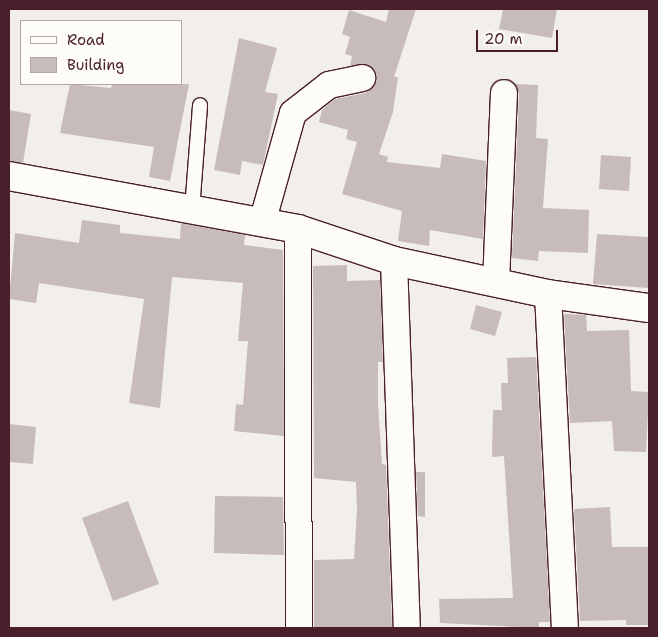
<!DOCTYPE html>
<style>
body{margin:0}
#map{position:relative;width:658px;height:637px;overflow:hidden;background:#f2efeb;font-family:"Shantell Sans",sans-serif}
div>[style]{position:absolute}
.building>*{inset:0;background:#c8bbbb}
.roads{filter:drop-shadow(1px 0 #4a1f2b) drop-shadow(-1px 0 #4a1f2b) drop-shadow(0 1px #4a1f2b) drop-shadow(0 -1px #4a1f2b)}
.service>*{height:14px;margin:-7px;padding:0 7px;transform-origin:7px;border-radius:7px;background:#fdfcf7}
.minor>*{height:26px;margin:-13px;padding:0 13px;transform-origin:13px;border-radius:13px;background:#fdfcf7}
.tertiary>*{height:28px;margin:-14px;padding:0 14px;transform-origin:14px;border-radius:14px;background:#fdfcf7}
span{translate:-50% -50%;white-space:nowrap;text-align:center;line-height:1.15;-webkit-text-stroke:5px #fdfcf7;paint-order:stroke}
.frame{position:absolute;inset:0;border:10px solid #4a1f2b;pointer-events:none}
.legend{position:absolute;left:20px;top:20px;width:162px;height:65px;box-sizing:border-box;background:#fdfcf7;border:1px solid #b5a4a5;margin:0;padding:6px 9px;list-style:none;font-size:15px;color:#4a1f2b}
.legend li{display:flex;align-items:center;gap:10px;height:25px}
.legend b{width:25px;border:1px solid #b5a4a5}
.scale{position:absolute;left:476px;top:30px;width:82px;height:22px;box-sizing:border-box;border:2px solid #4a1f2b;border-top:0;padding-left:6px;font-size:15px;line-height:18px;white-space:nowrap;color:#4a1f2b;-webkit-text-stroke:4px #fdfcf7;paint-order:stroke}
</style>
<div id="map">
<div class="building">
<div style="clip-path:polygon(389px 9px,416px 9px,394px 77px,398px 77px,393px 112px,379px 154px,388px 157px,387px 162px,440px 168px,442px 154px,486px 161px,483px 239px,430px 230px,429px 246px,398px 241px,402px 211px,342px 194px,357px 142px,346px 139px,348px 130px,319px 122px,322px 110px,335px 99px,366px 93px,376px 82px,373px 68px,350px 65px,352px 56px,345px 54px,350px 37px,342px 34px,349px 10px,386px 22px)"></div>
<div style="clip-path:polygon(503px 9px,557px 9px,552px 38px,499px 29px)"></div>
<div style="clip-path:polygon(239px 38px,277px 48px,265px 92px,278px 94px,263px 165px,242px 161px,240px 175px,214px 170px)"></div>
<div style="clip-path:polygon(70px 84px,111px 88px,112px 84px,189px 84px,170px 181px,149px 177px,154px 147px,60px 133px)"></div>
<div style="clip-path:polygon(515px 84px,538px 85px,536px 138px,548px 139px,543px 208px,589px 210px,588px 253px,539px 251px,538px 261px,512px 258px,519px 94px)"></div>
<div style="clip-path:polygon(9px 110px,31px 114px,23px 163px,9px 161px)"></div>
<div style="clip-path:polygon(601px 155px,631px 157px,629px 191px,599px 189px)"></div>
<div style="clip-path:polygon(82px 220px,120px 225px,120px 233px,180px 239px,181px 223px,245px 235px,244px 245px,283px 250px,284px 436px,234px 431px,236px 404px,243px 405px,248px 341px,238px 341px,243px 283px,172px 277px,160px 408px,129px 403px,144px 299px,39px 283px,36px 303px,9px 299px,15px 233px,79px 243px)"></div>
<div style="clip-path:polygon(597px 234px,649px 237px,649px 288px,593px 284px)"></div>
<div style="clip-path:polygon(347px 265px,347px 281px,380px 280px,383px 362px,378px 362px,378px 403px,382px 464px,386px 465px,392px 628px,314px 628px,314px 560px,354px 559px,357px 510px,356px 482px,314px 478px,313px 266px)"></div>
<div style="clip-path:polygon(476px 305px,502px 312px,495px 336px,470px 329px)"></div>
<div style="clip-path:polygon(564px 314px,586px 315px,587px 331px,629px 330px,631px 391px,649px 392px,646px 452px,614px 451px,612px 421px,570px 423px)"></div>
<div style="clip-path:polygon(536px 357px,550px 622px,539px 622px,539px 628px,440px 623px,439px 599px,513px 598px,504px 456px,492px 457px,493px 410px,502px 410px,501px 383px,508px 383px,507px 358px)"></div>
<div style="clip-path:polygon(9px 424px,36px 427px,33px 464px,9px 462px)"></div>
<div style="clip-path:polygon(416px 472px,425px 472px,425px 517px,418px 516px)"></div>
<div style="clip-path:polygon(215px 496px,283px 497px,284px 555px,214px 553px)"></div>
<div style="clip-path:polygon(128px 501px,159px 584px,113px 601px,82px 518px)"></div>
<div style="clip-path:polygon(610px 507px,612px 547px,649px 547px,649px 625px,626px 625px,626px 620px,580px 621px,574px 509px)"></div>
</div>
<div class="roads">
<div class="service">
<div style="left:192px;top:210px;width:105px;rotate:-85.6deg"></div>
</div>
<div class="minor">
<div style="left:262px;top:223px;width:114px;rotate:-74.3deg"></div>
<div style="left:293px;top:113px;width:46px;rotate:-37.9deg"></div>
<div style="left:329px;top:85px;width:34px;rotate:-12deg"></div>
<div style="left:298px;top:229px;width:399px;rotate:89.9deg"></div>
<div style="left:394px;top:261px;width:367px;rotate:88deg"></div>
<div style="left:496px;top:283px;width:190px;rotate:-87.6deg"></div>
<div style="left:548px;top:294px;width:334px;rotate:87.1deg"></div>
</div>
<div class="tertiary">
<div style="left:9px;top:176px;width:294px;rotate:10.4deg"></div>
<div style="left:298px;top:229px;width:101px;rotate:18.4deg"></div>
<div style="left:394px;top:261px;width:157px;rotate:12.1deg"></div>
<div style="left:548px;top:294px;width:102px;rotate:7.9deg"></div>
</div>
</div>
<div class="frame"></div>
<ul class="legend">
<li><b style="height:6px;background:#fdfcf7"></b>Road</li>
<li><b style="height:14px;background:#c8bbbb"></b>Building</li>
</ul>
<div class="scale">20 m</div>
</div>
